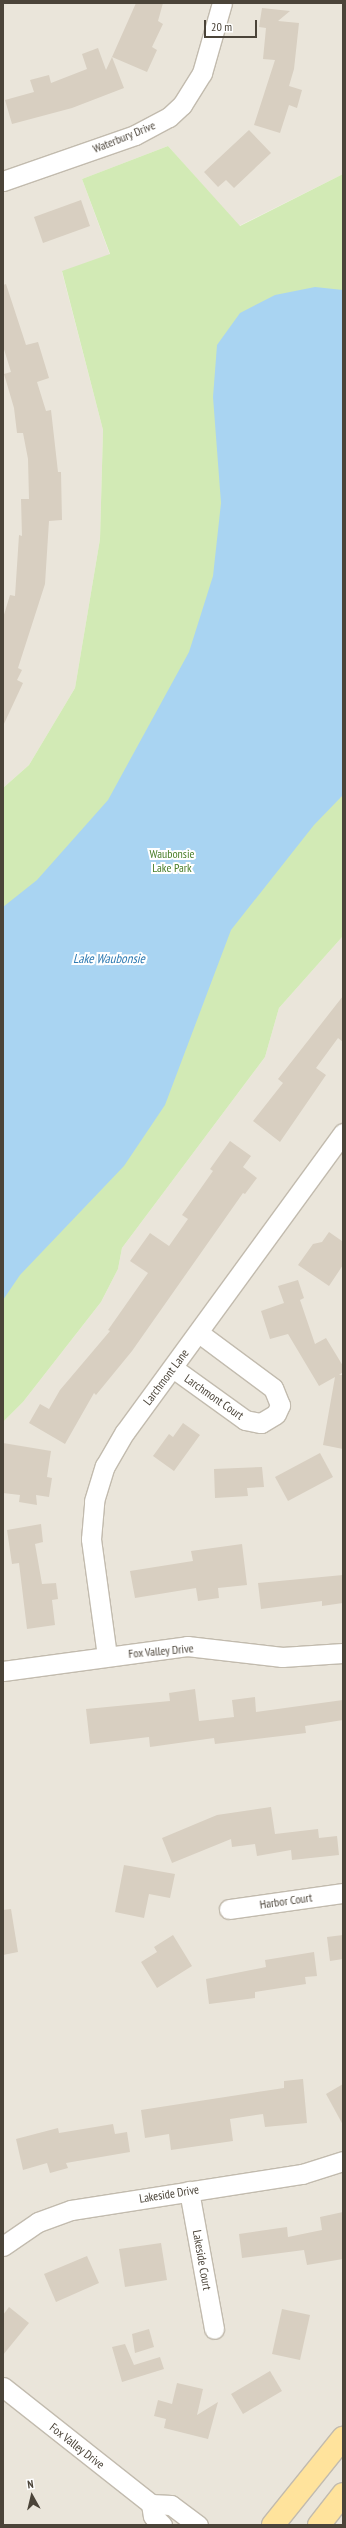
<!DOCTYPE html>
<style>
body{margin:0}
#map{position:relative;width:346px;height:2528px;overflow:hidden;background:#f6f3ec;font-family:"PT Sans Narrow",sans-serif}
div>[style]{position:absolute}
.residential>*{inset:0;background:#eae5da}
.green>*{inset:0;background:#d2eab5}
.water>*{inset:0;background:#a9d4f2}
.building>*{inset:0;background:#d8cfc1}
.roads{filter:drop-shadow(1px 0 #c2bbae) drop-shadow(-1px 0 #c2bbae) drop-shadow(0 1px #c2bbae) drop-shadow(0 -1px #c2bbae)}
.minor>*{height:19px;margin:-9.5px;padding:0 9.5px;transform-origin:9.5px;border-radius:9.5px;background:#fff}
.primary>*{height:22px;margin:-11px;padding:0 11px;transform-origin:11px;border-radius:11px;background:#ffe39c}
span{translate:-50% -50%;white-space:nowrap;text-align:center;line-height:1.15;-webkit-text-stroke:4px #fff;paint-order:stroke}
.street-label{font-size:12px;color:#4b4439}
.park-label{font-size:12px;color:#4a7f2a}
.water-label{font-size:13px;color:#2e7ab2;font-style:italic}
.frame{position:absolute;inset:0;border:4px solid #4b4439;pointer-events:none}
.north{position:absolute;left:12px;top:2476px;width:40px;height:40px;-webkit-text-stroke:3px #fff;paint-order:stroke;rotate:352deg;font-size:11px;font-weight:700;line-height:16px;text-align:center;color:#4b4439}
.north::after{content:'';display:block;margin:auto;width:14px;height:18px;background:#4b4439;clip-path:polygon(50% 0,100% 100%,50% 72%,0 100%)}
.scale{position:absolute;left:204px;top:20px;width:53px;height:18px;box-sizing:border-box;border:2px solid #4b4439;border-top:0;padding-left:5px;font-size:12px;line-height:14px;white-space:nowrap;color:#4b4439;-webkit-text-stroke:3px #fff;paint-order:stroke}
</style>
<div id="map">
<div class="residential">
<div style="clip-path:polygon(3px 3px,343px 3px,343px 174px,239px 226px,168px 146px,82px 179px,110px 255px,62px 272px,103px 430px,100px 539px,75px 688px,29px 765px,3px 788px)"></div>
<div style="clip-path:polygon(343px 936px,343px 2525px,3px 2525px,3px 1422px,23px 1402px,101px 1302px,118px 1269px,122px 1248px,265px 1057px,279px 1008px)"></div>
</div>
<div class="green">
<div style="clip-path:polygon(168px 146px,240px 226px,343px 174px,343px 936px,279px 1008px,265px 1057px,122px 1248px,118px 1269px,101px 1302px,23px 1402px,3px 1422px,3px 788px,29px 765px,75px 688px,100px 539px,103px 430px,62px 271px,110px 254px,82px 179px)"></div>
</div>
<div class="water">
<div style="clip-path:polygon(315px 287px,343px 290px,343px 795px,314px 825px,231px 930px,165px 1105px,124px 1166px,20px 1275px,3px 1300px,3px 907px,37px 880px,108px 800px,189px 652px,213px 576px,221px 503px,213px 397px,217px 345px,240px 313px,275px 295px)"></div>
</div>
<div class="building">
<div style="clip-path:polygon(136px 3px,163px 3px,158px 21px,163px 24px,152px 47px,157px 50px,147px 72px,112px 57px)"></div>
<div style="clip-path:polygon(262px 8px,290px 11px,278px 21px,299px 23px,294px 69px,289px 86px,302px 90px,297px 108px,289px 105px,280px 133px,254px 125px,275px 60px,263px 59px,266px 28px,259px 27px)"></div>
<div style="clip-path:polygon(98px 48px,106px 70px,112px 57px,124px 88px,72px 108px,12px 124px,5px 100px,34px 92px,30px 80px,49px 75px,51px 83px,87px 69px,82px 54px)"></div>
<div style="clip-path:polygon(249px 130px,271px 153px,234px 188px,226px 180px,218px 187px,204px 172px)"></div>
<div style="clip-path:polygon(81px 200px,90px 226px,43px 243px,34px 217px)"></div>
<div style="clip-path:polygon(6px 284px,26px 345px,38px 342px,49px 378px,37px 382px,46px 411px,51px 410px,58px 472px,61px 472px,62px 520px,49px 521px,45px 584px,18px 668px,22px 670px,17px 680px,23px 683px,3px 726px,3px 618px,10px 595px,15px 596px,19px 535px,22px 536px,21px 499px,29px 499px,28px 459px,23px 433px,17px 433px,14px 408px,4px 374px,11px 372px,3px 346px,3px 285px)"></div>
<div style="clip-path:polygon(343px 996px,343px 1042px,338px 1038px,316px 1068px,326px 1075px,280px 1142px,253px 1121px,283px 1083px,278px 1079px)"></div>
<div style="clip-path:polygon(230px 1141px,251px 1156px,243px 1167px,257px 1178px,245px 1194px,243px 1193px,132px 1351px,96px 1395px,94px 1393px,65px 1444px,29px 1423px,40px 1404px,49px 1409px,60px 1390px,110px 1331px,108px 1330px,148px 1273px,130px 1261px,150px 1233px,169px 1246px,188px 1219px,182px 1215px,213px 1171px,210px 1169px)"></div>
<div style="clip-path:polygon(329px 1232px,342px 1241px,343px 1265px,329px 1286px,298px 1265px,313px 1244px,322px 1242px)"></div>
<div style="clip-path:polygon(298px 1280px,304px 1298px,300px 1300px,315px 1344px,326px 1338px,343px 1366px,343px 1372px,339px 1375px,343px 1375px,343px 1449px,323px 1445px,335px 1377px,319px 1386px,288px 1334px,270px 1339px,261px 1311px,284px 1303px,278px 1286px)"></div>
<div style="clip-path:polygon(183px 1423px,200px 1435px,174px 1471px,153px 1456px,169px 1434px,173px 1437px)"></div>
<div style="clip-path:polygon(3px 1443px,51px 1451px,47px 1477px,52px 1478px,49px 1497px,36px 1495px,37px 1505px,19px 1502px,20px 1495px,3px 1493px)"></div>
<div style="clip-path:polygon(320px 1453px,333px 1477px,288px 1501px,275px 1477px)"></div>
<div style="clip-path:polygon(262px 1467px,264px 1487px,247px 1488px,248px 1496px,215px 1498px,214px 1469px)"></div>
<div style="clip-path:polygon(41px 1524px,43px 1542px,35px 1544px,42px 1584px,56px 1583px,58px 1599px,52px 1600px,55px 1625px,27px 1629px,19px 1563px,12px 1564px,7px 1530px)"></div>
<div style="clip-path:polygon(242px 1544px,247px 1585px,218px 1588px,219px 1598px,198px 1601px,196px 1588px,135px 1598px,130px 1571px,193px 1561px,191px 1551px)"></div>
<div style="clip-path:polygon(343px 1575px,343px 1603px,322px 1606px,322px 1601px,261px 1609px,258px 1583px)"></div>
<div style="clip-path:polygon(195px 1689px,199px 1721px,234px 1717px,232px 1700px,255px 1697px,256px 1712px,343px 1700px,343px 1720px,305px 1726px,306px 1733px,215px 1744px,214px 1738px,150px 1747px,149px 1737px,90px 1744px,86px 1709px,170px 1701px,169px 1693px)"></div>
<div style="clip-path:polygon(271px 1807px,275px 1834px,318px 1829px,319px 1838px,337px 1836px,339px 1855px,292px 1860px,291px 1850px,257px 1856px,255px 1844px,232px 1847px,231px 1839px,172px 1863px,162px 1838px,217px 1815px)"></div>
<div style="clip-path:polygon(124px 1865px,175px 1874px,170px 1898px,149px 1894px,144px 1918px,115px 1912px)"></div>
<div style="clip-path:polygon(11px 1909px,18px 1952px,3px 1955px,3px 1910px)"></div>
<div style="clip-path:polygon(173px 1935px,192px 1966px,157px 1988px,141px 1962px,157px 1952px,154px 1947px)"></div>
<div style="clip-path:polygon(343px 1935px,343px 1959px,330px 1961px,327px 1937px)"></div>
<div style="clip-path:polygon(314px 1952px,317px 1976px,305px 1977px,306px 1984px,255px 1992px,255px 1998px,209px 2004px,206px 1979px,266px 1967px,265px 1960px)"></div>
<div style="clip-path:polygon(303px 2079px,307px 2123px,265px 2127px,263px 2114px,230px 2119px,233px 2141px,171px 2150px,169px 2134px,145px 2138px,141px 2110px,284px 2088px,284px 2081px)"></div>
<div style="clip-path:polygon(343px 2084px,343px 2125px,326px 2094px)"></div>
<div style="clip-path:polygon(113px 2124px,115px 2134px,127px 2132px,130px 2152px,66px 2163px,68px 2168px,50px 2173px,47px 2163px,23px 2170px,16px 2139px,58px 2128px,59px 2133px)"></div>
<div style="clip-path:polygon(343px 2212px,343px 2259px,307px 2265px,304px 2250px,242px 2258px,239px 2234px,287px 2227px,288px 2237px,322px 2230px,320px 2217px)"></div>
<div style="clip-path:polygon(161px 2243px,167px 2280px,125px 2287px,119px 2249px)"></div>
<div style="clip-path:polygon(87px 2256px,99px 2283px,56px 2302px,44px 2274px)"></div>
<div style="clip-path:polygon(9px 2307px,29px 2323px,3px 2355px,3px 2315px)"></div>
<div style="clip-path:polygon(282px 2309px,310px 2315px,300px 2360px,272px 2354px)"></div>
<div style="clip-path:polygon(149px 2329px,154px 2347px,135px 2353px,132px 2334px)"></div>
<div style="clip-path:polygon(125px 2344px,134px 2365px,160px 2357px,164px 2369px,122px 2382px,112px 2347px)"></div>
<div style="clip-path:polygon(270px 2371px,282px 2391px,243px 2414px,231px 2394px)"></div>
<div style="clip-path:polygon(177px 2383px,203px 2389px,197px 2415px,218px 2402px,208px 2439px,164px 2428px,166px 2419px,154px 2416px,158px 2400px,172px 2404px)"></div>
</div>
<div class="roads">
<div class="minor">
<div style="left:3px;top:181px;width:140px;rotate:-19.2deg"></div>
<div style="left:135px;top:135px;width:38px;rotate:-28deg"></div>
<div style="left:169px;top:117px;width:18px;rotate:-43deg"></div>
<div style="left:182px;top:105px;width:38px;rotate:-58deg"></div>
<div style="left:202px;top:73px;width:73px;rotate:-74.1deg"></div>
<div style="left:173px;top:1368px;width:89px;rotate:35.8deg"></div>
<div style="left:245px;top:1420px;width:16px;rotate:11deg"></div>
<div style="left:261px;top:1423px;width:17px;rotate:-31deg"></div>
<div style="left:276px;top:1414px;width:10px;rotate:-66deg"></div>
<div style="left:280px;top:1405px;width:18px;rotate:-112deg"></div>
<div style="left:273px;top:1388px;width:92px;rotate:-143.4deg"></div>
<div style="left:107px;top:1656px;width:118px;rotate:-97.8deg"></div>
<div style="left:91px;top:1539px;width:38px;rotate:-85deg"></div>
<div style="left:94px;top:1501px;width:37px;rotate:-73deg"></div>
<div style="left:105px;top:1466px;width:39px;rotate:-60deg"></div>
<div style="left:125px;top:1432px;width:370px;rotate:-53.9deg"></div>
<div style="left:3px;top:1671px;width:186px;rotate:-7.7deg"></div>
<div style="left:187px;top:1646px;width:96px;rotate:6.6deg"></div>
<div style="left:282px;top:1657px;width:61px;rotate:-3.8deg"></div>
<div style="left:229px;top:1909px;width:115px;rotate:-8deg"></div>
<div style="left:189px;top:2191px;width:140px;rotate:79.7deg"></div>
<div style="left:3px;top:2246px;width:42px;rotate:-34.4deg"></div>
<div style="left:38px;top:2222px;width:35px;rotate:-20deg"></div>
<div style="left:71px;top:2210px;width:234px;rotate:-8.9deg"></div>
<div style="left:302px;top:2174px;width:43px;rotate:-17.6deg"></div>
<div style="left:3px;top:2387px;width:189px;rotate:38.3deg"></div>
<div style="left:151px;top:2504px;width:20px;rotate:3deg"></div>
<div style="left:171px;top:2505px;width:34px;rotate:37deg"></div>
<div style="left:151px;top:2504px;width:12px;rotate:81deg"></div>
<div style="left:153px;top:2516px;width:13px;rotate:45deg"></div>
</div>
<div class="primary">
<div style="left:273px;top:2525px;width:112px;rotate:-51.2deg"></div>
<div style="left:319px;top:2525px;width:39px;rotate:-52deg"></div>
</div>
</div>
<div class="street-label">
<span style="left:124px;top:137px;rotate:-22deg">Waterbury Drive</span>
<span style="left:166px;top:1377px;rotate:-53deg">Larchmont Lane</span>
<span style="left:214px;top:1397px;rotate:35deg">Larchmont Court</span>
<span style="left:161px;top:1651px;rotate:-5deg">Fox Valley Drive</span>
<span style="left:286px;top:1901px;rotate:-8deg">Harbor Court</span>
<span style="left:169px;top:2194px;rotate:-9deg">Lakeside Drive</span>
<span style="left:202px;top:2260px;rotate:80deg">Lakeside Court</span>
<span style="left:77px;top:2446px;rotate:38deg">Fox Valley Drive</span>
</div>
<div class="park-label">
<span style="left:172px;top:861px">Waubonsie<br>Lake Park</span>
</div>
<div class="water-label">
<span style="left:109px;top:959px">Lake Waubonsie</span>
</div>
<div class="frame"></div>
<div class="north">N</div>
<div class="scale">20 m</div>
</div>
